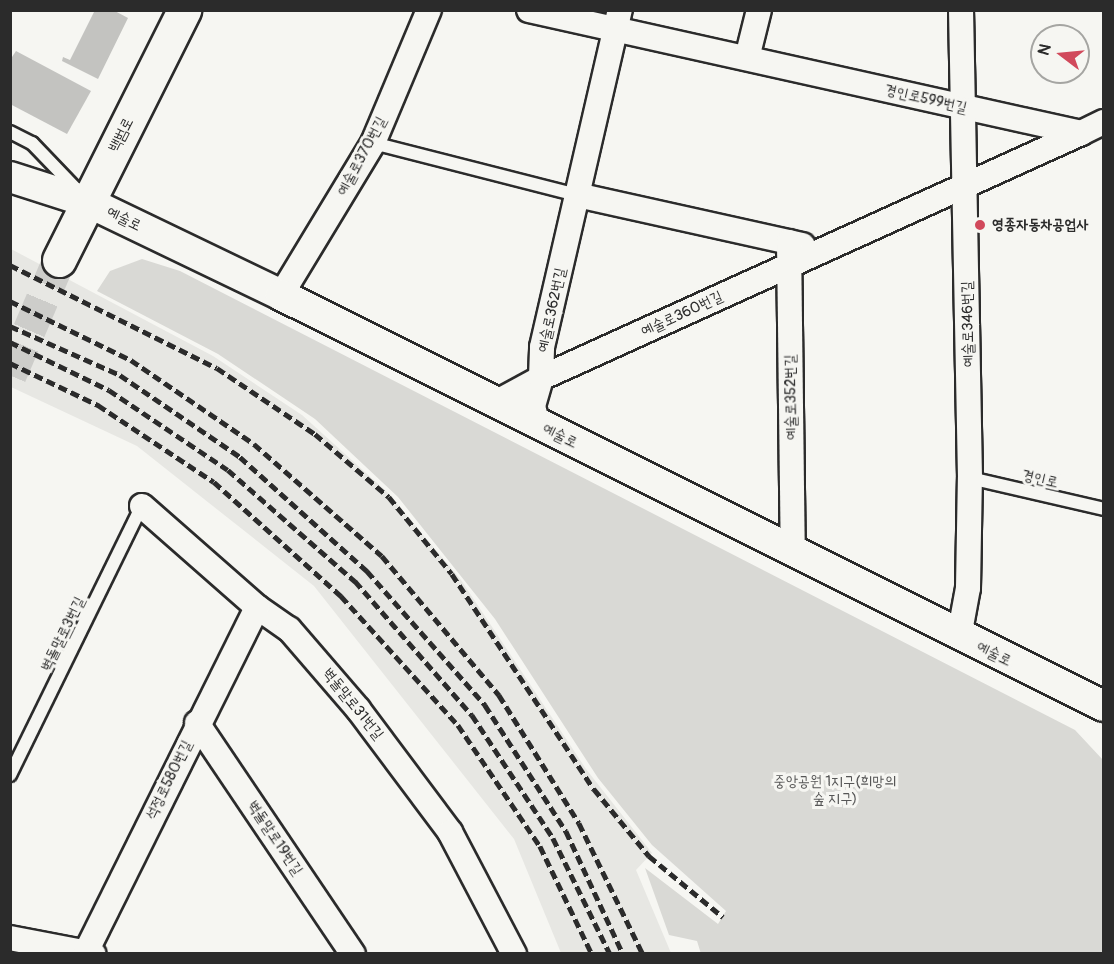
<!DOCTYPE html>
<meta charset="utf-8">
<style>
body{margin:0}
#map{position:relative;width:1114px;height:964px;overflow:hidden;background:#f6f6f2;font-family:Pangolin,"Poor Story",sans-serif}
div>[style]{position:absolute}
.built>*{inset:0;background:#e7e7e3}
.green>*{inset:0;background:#d9d9d5}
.building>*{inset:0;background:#c3c3c0}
.secondary-tunnel>*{height:33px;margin-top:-16.5px;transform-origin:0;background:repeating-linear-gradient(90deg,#cdcdca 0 33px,transparent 0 49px)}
.roads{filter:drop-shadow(2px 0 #2b2b2b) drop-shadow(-2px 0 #2b2b2b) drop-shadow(0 2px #2b2b2b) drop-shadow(0 -2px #2b2b2b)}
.service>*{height:12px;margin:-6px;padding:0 6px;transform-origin:6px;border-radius:6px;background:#f6f6f2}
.minor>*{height:24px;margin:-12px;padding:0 12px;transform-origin:12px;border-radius:12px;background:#f6f6f2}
.tertiary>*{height:30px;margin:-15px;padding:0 15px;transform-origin:15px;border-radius:15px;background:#f6f6f2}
.secondary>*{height:33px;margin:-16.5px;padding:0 16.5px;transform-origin:16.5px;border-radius:16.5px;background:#f6f6f2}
.rail>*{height:4.5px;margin-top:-2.25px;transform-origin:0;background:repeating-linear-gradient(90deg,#2b2b2b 0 9px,transparent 0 13.5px)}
.dots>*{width:16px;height:16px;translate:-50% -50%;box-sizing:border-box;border:3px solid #f6f6f2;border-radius:50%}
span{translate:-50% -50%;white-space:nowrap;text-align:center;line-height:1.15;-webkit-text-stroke:6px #f6f6f2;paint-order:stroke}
.street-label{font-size:15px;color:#2b2b2b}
.poi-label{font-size:15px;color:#2b2b2b;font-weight:700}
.left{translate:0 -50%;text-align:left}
.park-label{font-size:15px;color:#565656}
.frame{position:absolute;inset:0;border:12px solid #2b2b2b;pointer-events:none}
.north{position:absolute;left:1030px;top:24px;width:60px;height:60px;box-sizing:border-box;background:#f6f6f2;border:2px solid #a5a5a2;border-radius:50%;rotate:286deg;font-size:16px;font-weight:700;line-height:24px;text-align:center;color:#2b2b2b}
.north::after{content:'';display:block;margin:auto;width:21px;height:27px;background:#d1495b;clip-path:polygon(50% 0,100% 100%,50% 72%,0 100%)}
</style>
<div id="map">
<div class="built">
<div style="clip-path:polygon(11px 249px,213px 356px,302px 415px,387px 492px,461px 580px,586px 769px,652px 853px,636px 870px,671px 953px,561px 953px,514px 839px,314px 586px,137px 446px,11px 387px)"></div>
</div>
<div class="green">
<div style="clip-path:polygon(142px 259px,180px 271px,1075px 730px,1103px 760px,1103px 953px,701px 954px,697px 941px,669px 935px,645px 868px,718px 924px,726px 911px,652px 845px,598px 778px,495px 619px,398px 497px,315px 419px,218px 354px,97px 291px,110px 271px)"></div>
</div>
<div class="building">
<div style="clip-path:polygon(95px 10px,113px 10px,128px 18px,98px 79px,62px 61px,63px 57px,70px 60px)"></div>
<div style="clip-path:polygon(16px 51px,91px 91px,67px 134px,10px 104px,10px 60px)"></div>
</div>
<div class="secondary-tunnel">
<div style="left:10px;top:375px;width:125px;rotate:-66.9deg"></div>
</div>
<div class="roads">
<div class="service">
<div style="left:10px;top:132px;width:25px;rotate:27deg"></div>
<div style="left:32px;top:143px;width:65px;rotate:46.2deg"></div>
<div style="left:373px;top:143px;width:211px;rotate:14.3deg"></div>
<div style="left:970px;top:478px;width:138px;rotate:13deg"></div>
<div style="left:10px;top:775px;width:300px;rotate:-63.9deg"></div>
</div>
<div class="minor">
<div style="left:529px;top:10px;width:566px;rotate:12.56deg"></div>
<div style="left:1081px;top:133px;width:25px;rotate:-26deg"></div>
<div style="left:747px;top:58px;width:49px;rotate:-76deg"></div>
<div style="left:577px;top:195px;width:231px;rotate:12.5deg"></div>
<div style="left:789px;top:242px;width:309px;rotate:89.3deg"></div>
<div style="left:281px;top:295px;width:178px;rotate:-58.8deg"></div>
<div style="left:373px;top:143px;width:144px;rotate:-67.2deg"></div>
<div style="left:495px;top:403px;width:52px;rotate:-28.5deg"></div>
<div style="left:541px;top:378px;width:593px;rotate:-24.4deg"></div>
<div style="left:538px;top:425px;width:20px;rotate:-105deg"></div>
<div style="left:533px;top:406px;width:29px;rotate:-74deg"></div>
<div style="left:541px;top:378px;width:31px;rotate:-88deg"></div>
<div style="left:542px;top:347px;width:346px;rotate:-77deg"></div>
<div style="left:142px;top:506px;width:153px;rotate:41.3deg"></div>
<div style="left:257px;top:607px;width:39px;rotate:35deg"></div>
<div style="left:289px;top:629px;width:106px;rotate:49.2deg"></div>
<div style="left:358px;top:709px;width:154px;rotate:53.2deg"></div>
<div style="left:450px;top:832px;width:138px;rotate:62.3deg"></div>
<div style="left:959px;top:637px;width:50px;rotate:-79.6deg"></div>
<div style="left:968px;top:588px;width:110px;rotate:-89deg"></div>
<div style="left:970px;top:478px;width:468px;rotate:-91.1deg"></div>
<div style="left:197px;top:723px;width:279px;rotate:56deg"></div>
<div style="left:10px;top:938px;width:85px;rotate:10.9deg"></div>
<div style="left:85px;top:954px;width:387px;rotate:-63.6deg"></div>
</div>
<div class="tertiary">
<div style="left:10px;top:177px;width:82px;rotate:17.8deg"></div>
<div style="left:88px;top:202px;width:214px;rotate:25.7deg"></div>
<div style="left:281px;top:295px;width:920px;rotate:26.54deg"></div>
</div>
<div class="secondary">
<div style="left:59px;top:260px;width:280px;rotate:-63.4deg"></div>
</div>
</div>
<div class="rail">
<div style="left:10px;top:265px;width:231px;rotate:26.5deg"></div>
<div style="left:217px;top:368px;width:118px;rotate:34deg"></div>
<div style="left:315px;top:434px;width:97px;rotate:40.4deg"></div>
<div style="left:389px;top:497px;width:99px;rotate:50.7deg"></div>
<div style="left:452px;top:574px;width:258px;rotate:56.6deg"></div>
<div style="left:594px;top:789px;width:87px;rotate:50.6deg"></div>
<div style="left:649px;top:856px;width:96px;rotate:39.5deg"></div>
<div style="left:10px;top:301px;width:135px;rotate:26deg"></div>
<div style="left:131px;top:360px;width:149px;rotate:34.3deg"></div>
<div style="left:254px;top:444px;width:170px;rotate:41.2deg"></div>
<div style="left:382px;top:556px;width:182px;rotate:49.9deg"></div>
<div style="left:499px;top:695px;width:151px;rotate:58deg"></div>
<div style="left:579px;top:823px;width:146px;rotate:64deg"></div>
<div style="left:10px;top:326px;width:120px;rotate:24deg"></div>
<div style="left:120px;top:375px;width:145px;rotate:34.3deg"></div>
<div style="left:240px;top:457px;width:171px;rotate:41.9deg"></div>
<div style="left:367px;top:571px;width:179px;rotate:48.6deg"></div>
<div style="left:485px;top:705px;width:150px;rotate:57.3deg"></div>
<div style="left:566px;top:831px;width:136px;rotate:65.1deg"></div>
<div style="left:10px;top:342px;width:110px;rotate:25.9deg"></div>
<div style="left:109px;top:390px;width:143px;rotate:33.9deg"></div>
<div style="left:228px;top:470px;width:169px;rotate:41.2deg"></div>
<div style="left:355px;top:581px;width:178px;rotate:48.9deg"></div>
<div style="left:472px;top:715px;width:147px;rotate:56.6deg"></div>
<div style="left:553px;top:838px;width:129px;rotate:63.8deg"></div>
<div style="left:10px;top:363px;width:98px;rotate:25.5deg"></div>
<div style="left:98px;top:405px;width:139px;rotate:33.6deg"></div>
<div style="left:214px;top:482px;width:171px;rotate:41.9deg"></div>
<div style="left:341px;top:596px;width:174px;rotate:47.8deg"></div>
<div style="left:458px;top:725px;width:146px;rotate:55.9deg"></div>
<div style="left:540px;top:846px;width:120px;rotate:64.3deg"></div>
</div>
<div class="dots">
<div style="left:980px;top:225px;background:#d1495b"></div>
</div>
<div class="street-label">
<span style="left:926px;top:99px;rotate:13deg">경인로599번길</span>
<span style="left:121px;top:135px;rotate:-63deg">백범로</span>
<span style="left:362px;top:156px;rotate:-62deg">예술로370번길</span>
<span style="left:124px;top:219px;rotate:26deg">예술로</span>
<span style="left:552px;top:310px;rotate:-78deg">예술로362번길</span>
<span style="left:682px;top:314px;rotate:-25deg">예술로360번길</span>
<span style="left:968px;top:324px;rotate:-91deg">예술로346번길</span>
<span style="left:791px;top:397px;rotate:-91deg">예술로352번길</span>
<span style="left:560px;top:436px;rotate:26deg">예술로</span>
<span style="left:1040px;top:479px;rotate:13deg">경인로</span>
<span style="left:63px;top:634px;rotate:-64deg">벽돌말로3번길</span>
<span style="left:994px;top:654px;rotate:26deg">예술로</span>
<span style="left:353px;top:704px;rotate:51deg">벽돌말로31번길</span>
<span style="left:169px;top:780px;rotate:-64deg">석정로580번길</span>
<span style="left:275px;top:838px;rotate:56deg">벽돌말로19번길</span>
</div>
<div class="poi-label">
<span class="left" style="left:992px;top:225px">영종자동차공업사</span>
</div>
<div class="park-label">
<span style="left:835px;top:790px">중앙공원 1지구(희망의<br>숲 지구)</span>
</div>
<div class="frame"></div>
<div class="north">N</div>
</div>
